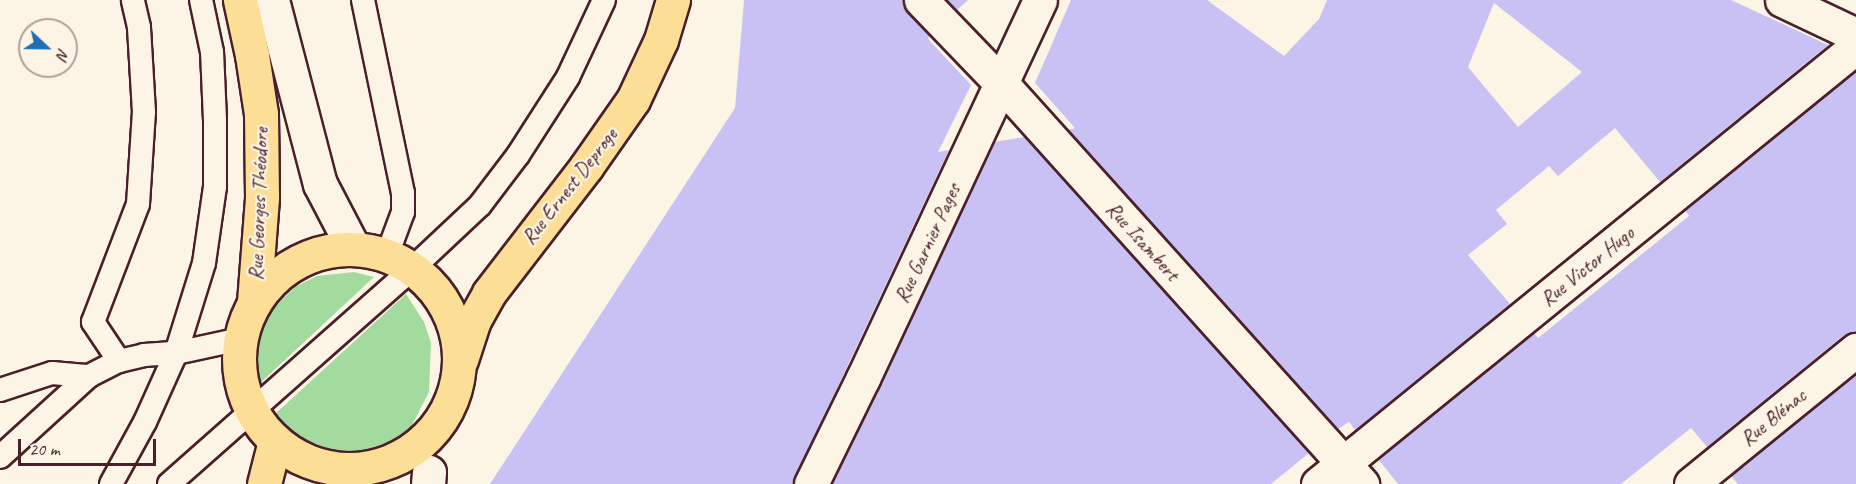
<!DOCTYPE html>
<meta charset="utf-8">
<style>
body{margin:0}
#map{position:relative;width:1856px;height:484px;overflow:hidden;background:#fcf5e5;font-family:Caveat,sans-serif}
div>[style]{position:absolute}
.green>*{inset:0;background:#a3db9f}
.building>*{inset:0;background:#c9c1f3}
.roads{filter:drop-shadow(2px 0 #4a1f2b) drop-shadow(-2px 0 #4a1f2b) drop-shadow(0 2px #4a1f2b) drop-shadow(0 -2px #4a1f2b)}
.service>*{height:22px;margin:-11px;padding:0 11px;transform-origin:11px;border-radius:11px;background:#fcf5e5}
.pedestrian>*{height:33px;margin:-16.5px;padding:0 16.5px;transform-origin:16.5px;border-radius:16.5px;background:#fcf5e5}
.minor>*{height:33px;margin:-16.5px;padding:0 16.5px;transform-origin:16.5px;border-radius:16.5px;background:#fcf5e5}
.secondary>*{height:33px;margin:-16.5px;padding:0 16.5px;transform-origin:16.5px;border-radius:16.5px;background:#fcf5e5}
.primary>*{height:33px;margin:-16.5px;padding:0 16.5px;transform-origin:16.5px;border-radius:16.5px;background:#fcde96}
.primary>.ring{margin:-16.5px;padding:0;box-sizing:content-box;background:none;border:33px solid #fcde96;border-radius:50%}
span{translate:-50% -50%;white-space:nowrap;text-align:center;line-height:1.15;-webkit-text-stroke:4.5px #fcf5e5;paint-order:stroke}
.street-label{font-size:21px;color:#4a1f2b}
.north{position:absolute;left:18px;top:18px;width:60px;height:60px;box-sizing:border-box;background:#fcf5e5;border:2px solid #b59f9b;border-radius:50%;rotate:112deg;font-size:16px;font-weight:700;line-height:24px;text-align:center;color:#4a1f2b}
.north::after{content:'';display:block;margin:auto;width:21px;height:27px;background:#1f6fb2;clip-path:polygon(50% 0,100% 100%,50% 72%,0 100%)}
.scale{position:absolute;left:18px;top:439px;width:138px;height:27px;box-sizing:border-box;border:3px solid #4a1f2b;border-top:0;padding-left:8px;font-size:18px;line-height:21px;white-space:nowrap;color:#4a1f2b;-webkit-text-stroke:4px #fcf5e5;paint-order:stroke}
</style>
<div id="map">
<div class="green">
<div style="clip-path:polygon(354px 272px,374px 277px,256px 387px,257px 342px,273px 309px,295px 287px,317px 276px)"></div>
<div style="clip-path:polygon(406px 294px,424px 322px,431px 343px,429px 392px,411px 427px,384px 447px,354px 453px,337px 452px,299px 437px,274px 415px)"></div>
</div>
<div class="building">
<div style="clip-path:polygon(744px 0,903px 0,908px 13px,930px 36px,928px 39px,971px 85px,938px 152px,949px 150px,792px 484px,490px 484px,735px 108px)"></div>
<div style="clip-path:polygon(947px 0,968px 0,957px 10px)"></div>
<div style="clip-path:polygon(evenodd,1071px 0,1207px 0,1284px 56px,1319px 19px,1327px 0,1731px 0,1828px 45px,1660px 182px,1615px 128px,1558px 176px,1549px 166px,1496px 210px,1507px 224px,1468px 255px,1510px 304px,1355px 430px,1349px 422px,1338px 429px,1068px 130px,1075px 128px,1035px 83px,1071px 0,1494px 3px,1582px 72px,1518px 127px,1468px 67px,1494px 3px)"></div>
<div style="clip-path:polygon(1856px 71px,1856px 332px,1844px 335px,1707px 447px,1691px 428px,1621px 484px,1398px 484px,1378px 459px,1534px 333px,1538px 338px,1689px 216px,1685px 210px)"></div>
<div style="clip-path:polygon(1024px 137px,1309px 453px,1271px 484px,832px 484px,994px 142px)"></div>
<div style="clip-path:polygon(1856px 374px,1856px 484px,1738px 484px,1731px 476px)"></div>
</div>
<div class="roads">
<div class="service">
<div style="left:363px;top:0;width:197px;rotate:78.3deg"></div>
<div style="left:403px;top:193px;width:19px;rotate:90deg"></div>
<div style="left:403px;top:212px;width:46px;rotate:110.4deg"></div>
<div style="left:119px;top:361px;width:47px;rotate:-123.7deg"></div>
<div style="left:93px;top:322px;width:126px;rotate:-69.1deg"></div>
<div style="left:138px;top:204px;width:92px;rotate:-86.3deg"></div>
<div style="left:144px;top:112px;width:85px;rotate:-93.4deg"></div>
<div style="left:139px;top:27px;width:28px;rotate:-103deg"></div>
<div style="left:0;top:390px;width:55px;rotate:-18.1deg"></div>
<div style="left:52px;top:373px;width:37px;rotate:5deg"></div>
<div style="left:0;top:457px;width:120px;rotate:-42.3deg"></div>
<div style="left:89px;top:376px;width:34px;rotate:-27deg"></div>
<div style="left:119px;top:361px;width:26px;rotate:-13deg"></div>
<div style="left:144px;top:355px;width:32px;rotate:-4deg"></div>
<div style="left:176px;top:353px;width:66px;rotate:-12.2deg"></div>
<div style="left:111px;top:484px;width:71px;rotate:-61.3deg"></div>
<div style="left:145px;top:422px;width:76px;rotate:-65.8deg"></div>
<div style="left:176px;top:353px;width:94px;rotate:-72.7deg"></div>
<div style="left:204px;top:263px;width:77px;rotate:-81.8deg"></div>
<div style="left:215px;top:187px;width:67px;rotate:-90deg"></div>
<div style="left:215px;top:120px;width:68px;rotate:-92.5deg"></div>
<div style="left:212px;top:52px;width:53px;rotate:-101.9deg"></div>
<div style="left:169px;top:484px;width:326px;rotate:-41.5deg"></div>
<div style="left:413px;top:268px;width:92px;rotate:-43.2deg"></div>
<div style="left:480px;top:205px;width:63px;rotate:-52.8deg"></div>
<div style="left:518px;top:155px;width:93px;rotate:-57.3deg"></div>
<div style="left:568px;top:77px;width:85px;rotate:-64.9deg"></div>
</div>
<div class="pedestrian">
<div style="left:428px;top:484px;width:12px;rotate:-85deg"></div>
</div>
<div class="minor">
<div style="left:272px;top:0;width:190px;rotate:75.4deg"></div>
<div style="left:320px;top:184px;width:71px;rotate:62.4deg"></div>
<div style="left:921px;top:0;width:115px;rotate:46.1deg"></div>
<div style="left:1001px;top:83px;width:540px;rotate:48deg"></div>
<div style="left:811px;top:484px;width:118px;rotate:-63.9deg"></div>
<div style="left:863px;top:378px;width:417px;rotate:-64.9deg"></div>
<div style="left:1318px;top:484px;width:693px;rotate:-39.09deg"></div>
<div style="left:1691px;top:484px;width:213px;rotate:-39.1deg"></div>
</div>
<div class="secondary">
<div style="left:1782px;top:0;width:82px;rotate:25.3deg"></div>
</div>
<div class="primary">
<div style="left:240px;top:0;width:56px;rotate:77.7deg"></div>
<div style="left:252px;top:55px;width:60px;rotate:81.3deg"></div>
<div style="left:261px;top:114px;width:84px;rotate:89.3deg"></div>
<div style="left:262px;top:198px;width:105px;rotate:94.4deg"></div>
<div class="ring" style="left:239px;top:249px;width:187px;height:187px"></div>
<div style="left:461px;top:360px;width:40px;rotate:-72deg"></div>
<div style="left:473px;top:322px;width:33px;rotate:-61deg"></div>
<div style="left:489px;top:293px;width:159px;rotate:-52.4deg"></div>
<div style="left:586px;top:167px;width:82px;rotate:-55deg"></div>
<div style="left:633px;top:100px;width:66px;rotate:-65deg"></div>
<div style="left:661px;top:40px;width:42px;rotate:-73.3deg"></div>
<div style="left:264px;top:484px;width:44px;rotate:-75.7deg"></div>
</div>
</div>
<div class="street-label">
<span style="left:569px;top:186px;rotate:-52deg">Rue Ernest Deproge</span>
<span style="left:258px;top:204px;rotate:-88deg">Rue Georges Théodore</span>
<span style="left:1143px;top:241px;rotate:48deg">Rue Isambert</span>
<span style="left:927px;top:243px;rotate:-65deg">Rue Garnier Pages</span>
<span style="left:1587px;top:266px;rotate:-39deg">Rue Victor Hugo</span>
<span style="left:1773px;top:417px;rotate:-39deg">Rue Blénac</span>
</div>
<div class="north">N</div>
<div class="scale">20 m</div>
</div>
